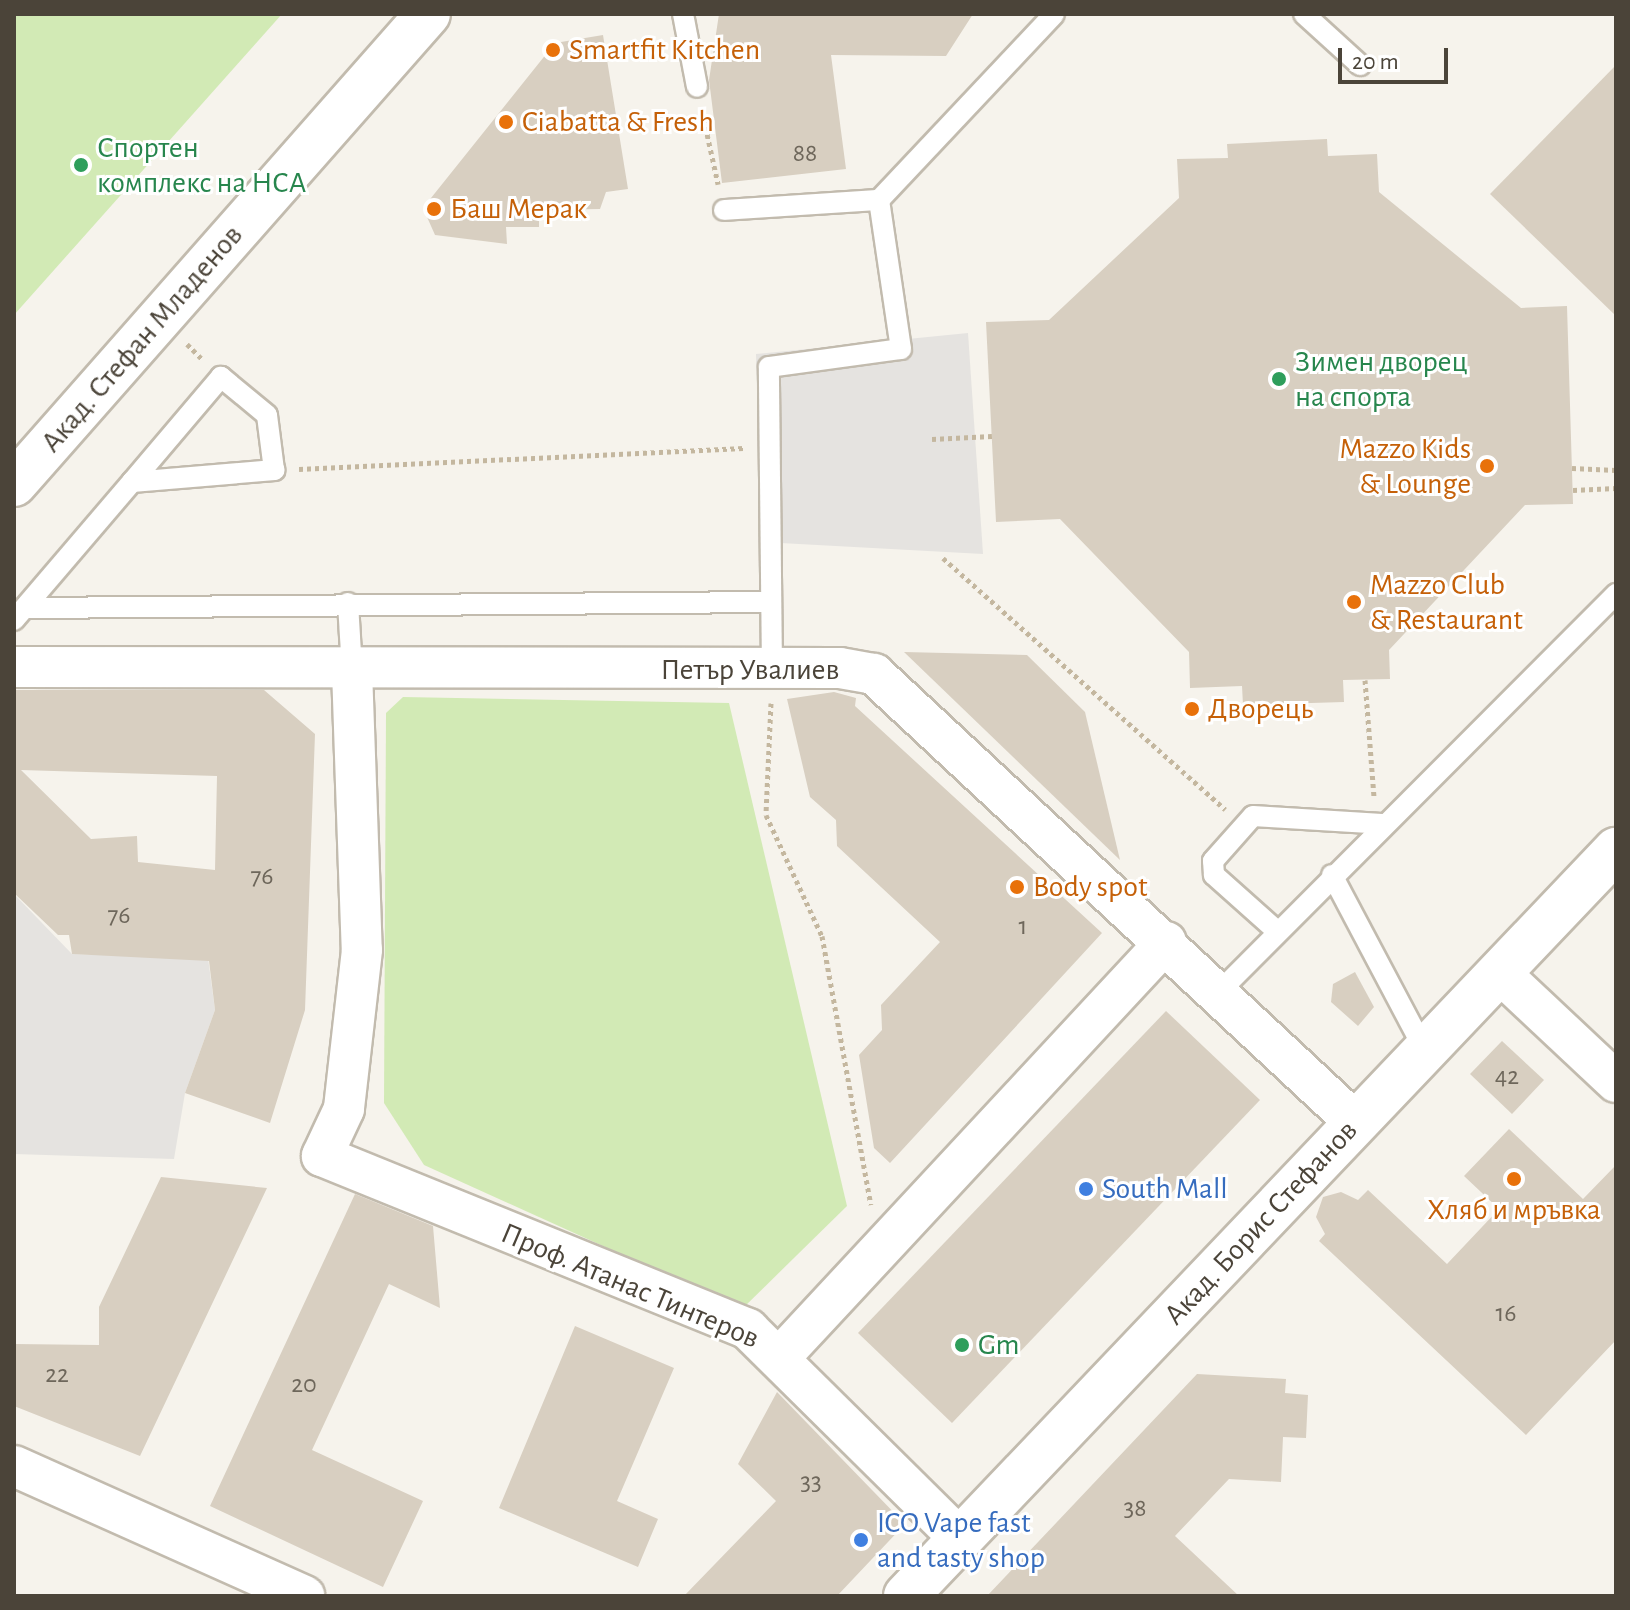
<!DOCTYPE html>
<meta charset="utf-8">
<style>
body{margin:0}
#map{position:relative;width:1630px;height:1610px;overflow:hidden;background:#f6f3ec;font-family:"Alegreya Sans",sans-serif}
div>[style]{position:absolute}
.green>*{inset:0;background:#d2eab5}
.parking>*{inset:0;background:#e5e3e0}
.building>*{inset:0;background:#d8cfc1}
.path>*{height:5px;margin-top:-2.5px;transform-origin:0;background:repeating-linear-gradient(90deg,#c4b79f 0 4px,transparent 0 8px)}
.roads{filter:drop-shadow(2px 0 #c2bbae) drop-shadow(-2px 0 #c2bbae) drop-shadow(0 2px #c2bbae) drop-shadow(0 -2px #c2bbae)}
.service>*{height:20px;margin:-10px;padding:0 10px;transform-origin:10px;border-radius:10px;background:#fff}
.minor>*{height:40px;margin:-20px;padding:0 20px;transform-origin:20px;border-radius:20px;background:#fff}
.tertiary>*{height:44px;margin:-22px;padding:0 22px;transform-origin:22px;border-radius:22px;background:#fff}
.dots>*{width:22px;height:22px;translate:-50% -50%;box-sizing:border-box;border:4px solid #fff;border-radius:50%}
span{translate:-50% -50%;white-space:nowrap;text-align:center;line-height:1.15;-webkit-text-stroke:6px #fff;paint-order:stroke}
.number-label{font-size:26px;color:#6e675b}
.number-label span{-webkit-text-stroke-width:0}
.food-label{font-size:30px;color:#c56008}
.left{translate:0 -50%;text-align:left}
.right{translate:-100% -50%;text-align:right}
.leisure-label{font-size:30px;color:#27864d}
.street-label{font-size:30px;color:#4b4439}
.shop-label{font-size:30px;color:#366cbe}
.frame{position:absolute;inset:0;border:16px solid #4b4439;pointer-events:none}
.scale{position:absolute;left:1338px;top:48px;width:110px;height:36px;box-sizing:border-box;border:4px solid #4b4439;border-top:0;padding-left:10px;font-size:24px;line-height:28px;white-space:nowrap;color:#4b4439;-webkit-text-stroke:6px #fff;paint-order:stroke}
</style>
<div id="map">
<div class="green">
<div style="clip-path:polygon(14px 14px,282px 14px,14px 315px)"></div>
<div style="clip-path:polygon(403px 697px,729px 703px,847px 1206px,742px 1309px,424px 1165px,384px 1103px,386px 713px)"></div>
</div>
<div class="parking">
<div style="clip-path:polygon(968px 333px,983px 554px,761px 542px,756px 354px)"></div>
<div style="clip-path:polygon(14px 894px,72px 954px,208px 958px,215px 1010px,185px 1093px,174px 1159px,14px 1154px)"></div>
</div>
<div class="building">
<div style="clip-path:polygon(719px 14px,973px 14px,946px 56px,831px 55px,846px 169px,722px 183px,709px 80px)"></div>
<div style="clip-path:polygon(603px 35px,628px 189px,606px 192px,600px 209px,539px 210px,539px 227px,506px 227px,507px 244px,435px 235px,423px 208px,555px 43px)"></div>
<div style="clip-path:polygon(1616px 65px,1616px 316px,1490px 194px)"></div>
<div style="clip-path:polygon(1327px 139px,1328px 156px,1377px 154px,1379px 192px,1521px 308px,1567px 306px,1573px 504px,1525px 505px,1389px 650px,1390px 679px,1343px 680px,1344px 702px,1243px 705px,1242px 686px,1190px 688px,1189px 652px,1060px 519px,996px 522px,986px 322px,1049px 320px,1179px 198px,1177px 159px,1228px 158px,1227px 144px)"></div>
<div style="clip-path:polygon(904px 652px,1027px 655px,1085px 712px,1120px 860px)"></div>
<div style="clip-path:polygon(evenodd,14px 690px,264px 690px,315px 734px,305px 1010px,270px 1123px,185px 1093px,215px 1010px,209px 961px,72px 954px,69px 935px,58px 935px,14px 893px,14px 690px,21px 770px,217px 776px,215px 870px,138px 862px,137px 836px,91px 839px,21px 770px)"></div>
<div style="clip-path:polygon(834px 692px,856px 698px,855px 706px,1102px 933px,890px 1163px,874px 1148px,859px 1055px,882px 1030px,881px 1005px,940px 942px,837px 846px,836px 820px,810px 797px,787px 699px)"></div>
<div style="clip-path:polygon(1355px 972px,1374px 1007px,1358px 1026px,1331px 1002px,1333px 984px)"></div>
<div style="clip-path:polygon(1166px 1011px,1260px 1100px,952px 1423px,858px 1333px)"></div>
<div style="clip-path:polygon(1502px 1041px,1544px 1080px,1512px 1114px,1470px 1074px)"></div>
<div style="clip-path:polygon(1509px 1129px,1583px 1199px,1616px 1165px,1616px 1340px,1526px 1435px,1319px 1241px,1325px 1234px,1316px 1217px,1323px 1197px,1341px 1192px,1358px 1200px,1368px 1190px,1447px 1264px,1499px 1209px,1464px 1176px)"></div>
<div style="clip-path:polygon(161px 1177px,267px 1188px,140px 1456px,14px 1406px,14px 1344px,99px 1345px,99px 1307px)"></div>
<div style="clip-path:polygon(355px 1194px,433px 1226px,440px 1308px,389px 1284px,312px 1450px,423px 1501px,383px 1587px,210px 1506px)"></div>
<div style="clip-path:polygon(575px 1326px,674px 1368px,617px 1501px,658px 1519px,638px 1567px,499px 1508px)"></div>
<div style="clip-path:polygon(1197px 1374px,1286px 1379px,1285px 1393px,1308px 1395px,1306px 1438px,1283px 1437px,1281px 1482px,1229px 1479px,1175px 1536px,1239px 1596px,987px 1596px)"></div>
<div style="clip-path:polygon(777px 1392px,905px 1524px,837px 1596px,684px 1596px,776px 1501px,738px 1464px)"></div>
</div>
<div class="path">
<div style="left:702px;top:111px;width:75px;rotate:77.6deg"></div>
<div style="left:187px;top:344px;width:23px;rotate:45deg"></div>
<div style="left:932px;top:439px;width:60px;rotate:-2.9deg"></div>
<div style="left:1572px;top:468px;width:44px;rotate:2.6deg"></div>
<div style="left:299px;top:469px;width:445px;rotate:-2.7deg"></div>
<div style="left:1573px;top:490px;width:43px;rotate:-2.7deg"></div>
<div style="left:943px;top:558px;width:378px;rotate:41.7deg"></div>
<div style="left:1365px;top:680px;width:118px;rotate:85.6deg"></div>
<div style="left:771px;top:703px;width:112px;rotate:92.6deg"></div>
<div style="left:766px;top:815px;width:133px;rotate:65.2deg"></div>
<div style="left:822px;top:936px;width:273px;rotate:79.7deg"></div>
</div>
<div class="roads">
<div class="service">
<div style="left:683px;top:14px;width:74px;rotate:79.1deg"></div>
<div style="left:1304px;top:14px;width:76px;rotate:42.3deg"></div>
<div style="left:724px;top:210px;width:155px;rotate:-3.7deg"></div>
<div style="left:879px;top:200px;width:255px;rotate:-46.7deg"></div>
<div style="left:348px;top:603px;width:67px;rotate:86.6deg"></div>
<div style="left:26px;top:608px;width:744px;rotate:-0.46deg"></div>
<div style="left:14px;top:620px;width:182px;rotate:-49.5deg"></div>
<div style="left:132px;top:482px;width:143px;rotate:-4.8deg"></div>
<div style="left:274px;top:470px;width:55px;rotate:-97.3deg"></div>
<div style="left:267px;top:415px;width:60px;rotate:-140.4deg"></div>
<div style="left:221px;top:377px;width:138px;rotate:130.3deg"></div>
<div style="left:772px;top:670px;width:303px;rotate:-90.6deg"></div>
<div style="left:769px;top:367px;width:133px;rotate:-7.8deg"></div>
<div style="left:901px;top:349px;width:151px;rotate:-98.4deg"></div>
<div style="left:1332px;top:875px;width:199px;rotate:62.1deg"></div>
<div style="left:1278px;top:932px;width:86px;rotate:-138.3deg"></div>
<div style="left:1214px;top:875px;width:14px;rotate:-94deg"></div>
<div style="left:1213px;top:861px;width:60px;rotate:-48.4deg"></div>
<div style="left:1253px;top:816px;width:129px;rotate:3.5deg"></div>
<div style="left:1218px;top:993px;width:564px;rotate:-45.07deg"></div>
</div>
<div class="minor">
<div style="left:14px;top:667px;width:826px;rotate:0.07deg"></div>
<div style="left:840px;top:668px;width:35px;rotate:10deg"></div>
<div style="left:874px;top:674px;width:659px;rotate:42.97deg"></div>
<div style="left:352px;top:670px;width:280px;rotate:88deg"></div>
<div style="left:362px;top:950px;width:160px;rotate:96.5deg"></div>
<div style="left:344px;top:1109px;width:52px;rotate:115.1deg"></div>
<div style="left:322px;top:1156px;width:460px;rotate:22.1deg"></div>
<div style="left:748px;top:1329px;width:300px;rotate:44.7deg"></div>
<div style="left:1500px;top:973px;width:159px;rotate:43.2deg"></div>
<div style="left:782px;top:1355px;width:564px;rotate:-47.08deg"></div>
<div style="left:14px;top:1466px;width:318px;rotate:24.1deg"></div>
</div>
<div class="tertiary">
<div style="left:14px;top:484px;width:626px;rotate:-48.62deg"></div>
<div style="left:906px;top:1596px;width:1030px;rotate:-46.42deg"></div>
</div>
</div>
<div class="dots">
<div style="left:553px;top:50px;background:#e8710a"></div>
<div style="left:506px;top:122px;background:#e8710a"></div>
<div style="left:81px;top:165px;background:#2e9e5b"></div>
<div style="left:434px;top:209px;background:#e8710a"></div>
<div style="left:1279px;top:379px;background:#2e9e5b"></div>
<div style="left:1487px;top:466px;background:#e8710a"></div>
<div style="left:1354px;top:602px;background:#e8710a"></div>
<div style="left:1192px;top:709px;background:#e8710a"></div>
<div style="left:1017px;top:887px;background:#e8710a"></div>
<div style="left:1514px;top:1179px;background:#e8710a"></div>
<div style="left:1086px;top:1189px;background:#3f7fe0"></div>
<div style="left:962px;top:1345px;background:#2e9e5b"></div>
<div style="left:861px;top:1540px;background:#3f7fe0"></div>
</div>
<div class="number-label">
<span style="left:805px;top:154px">88</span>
<span style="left:262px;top:877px">76</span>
<span style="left:119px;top:916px">76</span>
<span style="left:1023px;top:927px">1</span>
<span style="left:1507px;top:1077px">42</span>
<span style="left:1506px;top:1314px">16</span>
<span style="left:57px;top:1375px">22</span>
<span style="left:304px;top:1385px">20</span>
<span style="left:811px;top:1483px">33</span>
<span style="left:1135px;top:1509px">38</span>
</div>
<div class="food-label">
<span class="left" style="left:569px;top:50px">Smartfit Kitchen</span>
<span class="left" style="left:522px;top:122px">Ciabatta &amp; Fresh</span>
<span class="left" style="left:450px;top:209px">Баш Мерак</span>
<span class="right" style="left:1471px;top:466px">Mazzo Kids<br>&amp; Lounge</span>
<span class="left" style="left:1370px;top:602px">Mazzo Club<br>&amp; Restaurant</span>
<span class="left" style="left:1208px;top:709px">Дворець</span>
<span class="left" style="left:1033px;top:887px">Body spot</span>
<span style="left:1514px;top:1210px">Хляб и мръвка</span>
</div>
<div class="leisure-label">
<span class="left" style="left:97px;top:165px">Спортен<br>комплекс на НСА</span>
<span class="left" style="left:1295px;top:379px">Зимен дворец<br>на спорта</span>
<span class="left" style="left:978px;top:1345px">Gm</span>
</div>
<div class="street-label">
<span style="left:142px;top:339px;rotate:-49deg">Акад. Стефан Младенов</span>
<span style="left:750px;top:670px">Петър Увалиев</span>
<span style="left:1261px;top:1223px;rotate:-47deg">Акад. Борис Стефанов</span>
<span style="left:630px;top:1286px;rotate:23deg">Проф. Атанас Тинтеров</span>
</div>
<div class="shop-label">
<span class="left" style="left:1102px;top:1189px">South Mall</span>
<span class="left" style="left:877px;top:1540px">ICO Vape fast<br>and tasty shop</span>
</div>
<div class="frame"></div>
<div class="scale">20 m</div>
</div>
